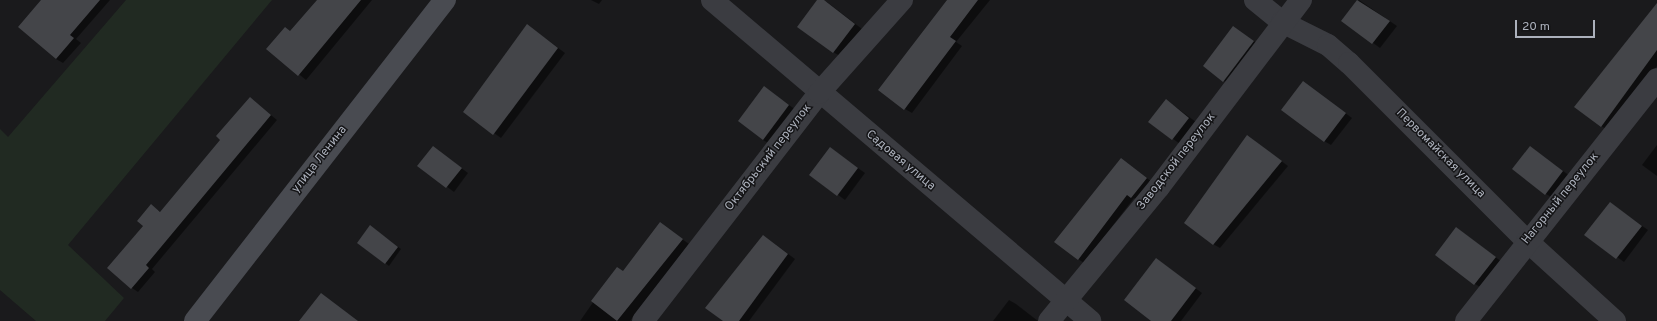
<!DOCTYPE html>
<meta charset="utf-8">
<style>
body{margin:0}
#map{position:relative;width:1657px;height:321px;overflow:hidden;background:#1a1a1c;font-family:Overpass,sans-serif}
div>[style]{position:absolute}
.green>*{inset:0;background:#212a22}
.shadow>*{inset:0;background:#0007}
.building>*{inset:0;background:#444549}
.minor>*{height:22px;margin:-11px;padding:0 11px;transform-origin:11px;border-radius:11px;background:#3b3c41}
.secondary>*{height:22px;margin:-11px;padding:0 11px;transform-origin:11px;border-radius:11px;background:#494b51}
span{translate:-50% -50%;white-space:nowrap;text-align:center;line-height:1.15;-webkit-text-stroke:3px #151517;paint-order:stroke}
.street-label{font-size:12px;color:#acb1bc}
.scale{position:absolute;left:1515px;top:20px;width:80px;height:18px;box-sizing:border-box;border:2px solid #acb1bc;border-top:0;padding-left:5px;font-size:12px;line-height:14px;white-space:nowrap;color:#acb1bc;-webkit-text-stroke:3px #151517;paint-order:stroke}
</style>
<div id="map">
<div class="green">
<div style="clip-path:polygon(126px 0,272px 0,68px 245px,124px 298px,105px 321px,36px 321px,0 290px,0 129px,8px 137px)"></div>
</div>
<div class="shadow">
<div style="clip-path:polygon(43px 0,110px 0,76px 39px,81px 43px,63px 63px,56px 59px)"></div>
<div style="clip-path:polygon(318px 0,372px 0,306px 80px,268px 49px,291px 32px)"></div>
<div style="clip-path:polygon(591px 0,602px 0,599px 4px)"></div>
<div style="clip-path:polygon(819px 0,827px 2px,862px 29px,840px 56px,833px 52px)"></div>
<div style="clip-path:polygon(947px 0,990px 0,956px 42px,962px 46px,912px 113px,905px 109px)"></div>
<div style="clip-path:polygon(1359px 0,1397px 26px,1380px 48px,1343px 21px)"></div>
<div style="clip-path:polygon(1657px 4px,1657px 66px,1608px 130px,1601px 126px)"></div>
<div style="clip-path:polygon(1234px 27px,1261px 46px,1231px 85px,1224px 81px)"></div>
<div style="clip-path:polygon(534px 30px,565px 53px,501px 138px,464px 112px)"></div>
<div style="clip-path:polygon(1303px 82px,1352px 118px,1331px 145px,1324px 141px)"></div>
<div style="clip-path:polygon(764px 87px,796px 110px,770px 144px,763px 140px)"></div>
<div style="clip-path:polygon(250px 98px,277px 120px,152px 269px,155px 272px,138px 292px,132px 288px,108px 268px,144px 225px,151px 206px,161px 212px,222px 140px)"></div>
<div style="clip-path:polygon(1173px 105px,1196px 122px,1180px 144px,1150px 122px)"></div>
<div style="clip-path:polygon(1248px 136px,1288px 166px,1220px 248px,1213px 244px)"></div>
<div style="clip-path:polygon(1657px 145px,1657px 176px,1642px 165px)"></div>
<div style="clip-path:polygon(433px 147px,468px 173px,454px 192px,419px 166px)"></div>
<div style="clip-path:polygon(1530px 147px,1570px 176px,1553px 198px,1546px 194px)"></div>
<div style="clip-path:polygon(831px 149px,865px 173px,845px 200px,811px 175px)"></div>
<div style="clip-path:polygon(1127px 163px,1152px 182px,1138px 201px,1134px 198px,1084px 263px,1078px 259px)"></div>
<div style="clip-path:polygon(1610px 203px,1648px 230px,1624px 262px,1586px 235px)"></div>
<div style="clip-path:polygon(667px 228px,689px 244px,630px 321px,580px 321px,617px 268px,623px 272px)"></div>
<div style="clip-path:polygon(1457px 228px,1502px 262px,1482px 288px,1475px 284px)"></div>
<div style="clip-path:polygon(374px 229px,401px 249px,389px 266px,358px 242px)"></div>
<div style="clip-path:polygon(764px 236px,795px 259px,749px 321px,724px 321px)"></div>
<div style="clip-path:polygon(1156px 259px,1202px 293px,1181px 321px,1153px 321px)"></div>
<div style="clip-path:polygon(1009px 300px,1016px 304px,1038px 321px,993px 321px)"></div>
</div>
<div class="building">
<div style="clip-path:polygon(41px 0,100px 0,70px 35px,74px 38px,56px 59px,18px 27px)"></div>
<div style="clip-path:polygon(317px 0,361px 0,298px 76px,266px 49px,285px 27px,290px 31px)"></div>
<div style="clip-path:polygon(817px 0,824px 0,855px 24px,833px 53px,797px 27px)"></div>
<div style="clip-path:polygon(947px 0,978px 0,950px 37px,956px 41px,904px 110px,878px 90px)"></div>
<div style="clip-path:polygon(1357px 0,1390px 21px,1372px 44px,1341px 21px)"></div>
<div style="clip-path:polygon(1657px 3px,1657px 50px,1601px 127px,1574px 107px)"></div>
<div style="clip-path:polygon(527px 24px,558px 48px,493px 135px,463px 112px)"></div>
<div style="clip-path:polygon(1233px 26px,1254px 41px,1223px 82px,1203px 66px)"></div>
<div style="clip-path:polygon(1303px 81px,1346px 113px,1324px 142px,1281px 110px)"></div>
<div style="clip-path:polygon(764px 86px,789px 105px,763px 140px,738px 121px)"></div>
<div style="clip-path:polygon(250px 97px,271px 115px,146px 265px,149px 268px,131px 289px,107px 268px,143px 226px,137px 221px,151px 204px,160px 212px,220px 140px,216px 136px)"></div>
<div style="clip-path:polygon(1166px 99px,1189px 118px,1172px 140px,1148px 122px)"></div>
<div style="clip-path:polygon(1247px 135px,1282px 161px,1213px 245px,1184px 223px)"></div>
<div style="clip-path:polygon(433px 146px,462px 168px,446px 188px,417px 166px)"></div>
<div style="clip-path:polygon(1530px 146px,1563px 171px,1545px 195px,1512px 169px)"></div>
<div style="clip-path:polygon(830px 147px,858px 168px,837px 196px,809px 175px)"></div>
<div style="clip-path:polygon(1121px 158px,1147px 178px,1131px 198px,1127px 195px,1078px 260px,1054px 242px)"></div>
<div style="clip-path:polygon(1610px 202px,1642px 226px,1616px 259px,1584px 235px)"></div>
<div style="clip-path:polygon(660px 222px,683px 239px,617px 321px,591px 301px,617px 267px,623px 271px)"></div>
<div style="clip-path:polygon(370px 225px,398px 247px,385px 264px,357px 243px)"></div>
<div style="clip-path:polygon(1456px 227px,1496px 257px,1474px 285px,1435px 255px)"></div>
<div style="clip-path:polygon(763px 235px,788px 254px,739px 321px,723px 321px,705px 308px)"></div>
<div style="clip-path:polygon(1156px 258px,1196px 288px,1171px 321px,1151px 321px,1124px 300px)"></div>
<div style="clip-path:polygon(321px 293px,358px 321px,299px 321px)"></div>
</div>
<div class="minor">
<div style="left:712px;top:0;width:496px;rotate:40.3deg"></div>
<div style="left:1255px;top:0;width:35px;rotate:39deg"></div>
<div style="left:1282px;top:22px;width:51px;rotate:26.6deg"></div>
<div style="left:1328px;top:45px;width:28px;rotate:41deg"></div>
<div style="left:1349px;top:63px;width:252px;rotate:45deg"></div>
<div style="left:1527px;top:241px;width:119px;rotate:42.3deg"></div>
<div style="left:643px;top:321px;width:288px;rotate:-52.3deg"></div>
<div style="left:819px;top:93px;width:125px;rotate:-48.3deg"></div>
<div style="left:1049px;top:321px;width:173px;rotate:-50.6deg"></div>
<div style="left:1159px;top:187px;width:235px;rotate:-52.8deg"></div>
<div style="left:1466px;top:321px;width:308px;rotate:-51.7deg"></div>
</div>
<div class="secondary">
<div style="left:195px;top:321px;width:407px;rotate:-52.1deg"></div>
</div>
<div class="street-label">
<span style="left:1440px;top:154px;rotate:45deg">Первомайская улица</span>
<span style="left:769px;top:158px;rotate:-52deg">Октябрьский переулок</span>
<span style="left:320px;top:160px;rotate:-52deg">улица Ленина</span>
<span style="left:900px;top:161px;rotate:40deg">Садовая улица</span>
<span style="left:1177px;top:162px;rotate:-52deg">Заводской переулок</span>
<span style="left:1561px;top:199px;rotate:-51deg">Нагорный переулок</span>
</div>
<div class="scale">20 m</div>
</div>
